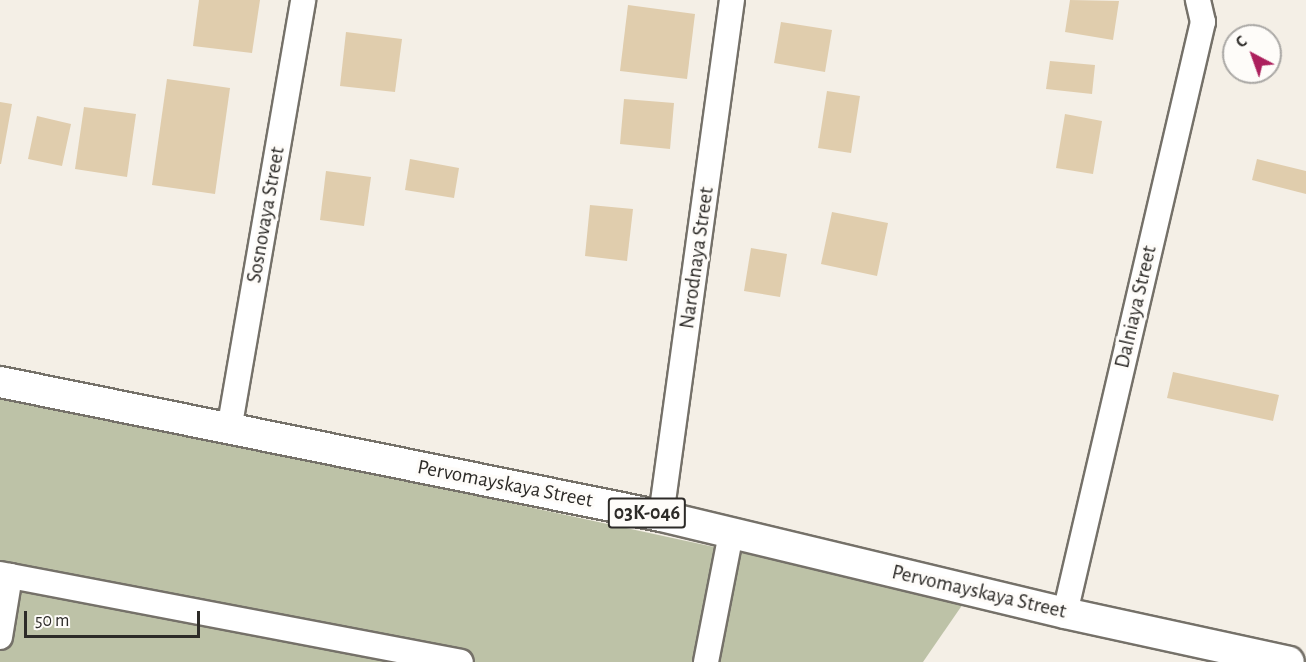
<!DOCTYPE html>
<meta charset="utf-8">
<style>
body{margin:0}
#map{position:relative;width:1306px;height:662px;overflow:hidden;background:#f4efe6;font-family:"Alegreya Sans",sans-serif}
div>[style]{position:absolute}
.green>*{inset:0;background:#bdc2a7}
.building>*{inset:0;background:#e0cdad}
.roads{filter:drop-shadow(2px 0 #757169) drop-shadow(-2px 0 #757169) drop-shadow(0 2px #757169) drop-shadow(0 -2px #757169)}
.minor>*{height:24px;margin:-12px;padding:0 12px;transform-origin:12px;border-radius:12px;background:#fff}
.major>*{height:30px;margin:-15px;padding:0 15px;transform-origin:15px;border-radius:15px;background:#fff}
span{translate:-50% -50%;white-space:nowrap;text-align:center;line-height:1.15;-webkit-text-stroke:6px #fefcf9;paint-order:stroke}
.shield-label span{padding:2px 4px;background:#fefcf9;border:2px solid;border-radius:4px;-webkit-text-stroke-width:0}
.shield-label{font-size:20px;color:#2d2b28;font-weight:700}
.street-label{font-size:21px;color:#2d2b28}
.north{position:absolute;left:1222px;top:24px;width:60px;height:60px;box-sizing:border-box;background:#fefcf9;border:2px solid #aaa8a5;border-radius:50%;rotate:319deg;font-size:16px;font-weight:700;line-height:24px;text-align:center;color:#2d2b28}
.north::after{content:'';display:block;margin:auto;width:21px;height:27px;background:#ac205d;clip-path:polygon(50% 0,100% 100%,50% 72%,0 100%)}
.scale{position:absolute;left:24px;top:611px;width:176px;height:27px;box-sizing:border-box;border:3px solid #2d2b28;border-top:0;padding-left:8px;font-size:18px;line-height:21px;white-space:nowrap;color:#2d2b28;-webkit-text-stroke:4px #fefcf9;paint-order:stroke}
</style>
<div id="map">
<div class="green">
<div style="clip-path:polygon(0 393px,965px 601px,923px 662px,0 662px)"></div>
</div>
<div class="building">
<div style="clip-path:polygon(199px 0,260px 0,252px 53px,193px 46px)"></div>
<div style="clip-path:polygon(1070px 0,1119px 1px,1113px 40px,1065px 32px)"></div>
<div style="clip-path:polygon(628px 5px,695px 14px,687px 79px,620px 71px)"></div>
<div style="clip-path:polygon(781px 22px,832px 30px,825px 72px,774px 63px)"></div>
<div style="clip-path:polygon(346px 32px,402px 39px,395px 92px,340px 86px)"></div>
<div style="clip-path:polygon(1050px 61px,1095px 65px,1092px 94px,1046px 89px)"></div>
<div style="clip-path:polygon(167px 79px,230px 88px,215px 194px,152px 185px)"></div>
<div style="clip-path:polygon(827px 91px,860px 96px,851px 153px,818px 148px)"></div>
<div style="clip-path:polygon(624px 99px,674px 103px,670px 149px,620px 144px)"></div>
<div style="clip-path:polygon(0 102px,12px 104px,1px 164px,0 164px)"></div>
<div style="clip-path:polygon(84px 107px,136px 114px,127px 177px,75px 169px)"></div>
<div style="clip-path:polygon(1065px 114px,1102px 121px,1093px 174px,1056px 168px)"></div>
<div style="clip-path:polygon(37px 116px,71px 124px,62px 166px,28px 159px)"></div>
<div style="clip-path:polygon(410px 159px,459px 168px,454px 198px,405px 190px)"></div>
<div style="clip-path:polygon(1257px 159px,1306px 171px,1306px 194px,1252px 180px)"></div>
<div style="clip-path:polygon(326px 171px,371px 177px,364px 226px,320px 220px)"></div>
<div style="clip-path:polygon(590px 205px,633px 209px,627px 261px,585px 256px)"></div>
<div style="clip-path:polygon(832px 212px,888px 223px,877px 276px,821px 264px)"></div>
<div style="clip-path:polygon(751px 248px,787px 254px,780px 297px,744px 291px)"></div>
<div style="clip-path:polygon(1173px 372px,1279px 395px,1273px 421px,1167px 398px)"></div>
</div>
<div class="roads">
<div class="minor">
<div style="left:229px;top:430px;width:436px;rotate:-80.2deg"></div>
<div style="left:661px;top:516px;width:521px;rotate:-82.17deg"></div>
<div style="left:0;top:574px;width:469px;rotate:10.8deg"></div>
<div style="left:1065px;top:613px;width:607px;rotate:-76.86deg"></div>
<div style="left:1203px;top:22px;width:23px;rotate:-103deg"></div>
<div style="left:0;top:637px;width:62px;rotate:-80.7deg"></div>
<div style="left:706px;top:662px;width:131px;rotate:-79deg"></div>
</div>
<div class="major">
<div style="left:0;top:382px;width:674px;rotate:11.46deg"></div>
<div style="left:661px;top:516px;width:415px;rotate:13.5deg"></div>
<div style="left:1065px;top:613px;width:229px;rotate:12.3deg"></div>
</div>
</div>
<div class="shield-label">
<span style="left:647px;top:513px">03К-046</span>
</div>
<div class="street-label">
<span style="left:266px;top:215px;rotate:-80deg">Sosnovaya Street</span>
<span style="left:697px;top:258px;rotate:-82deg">Narodnaya Street</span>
<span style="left:1136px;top:307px;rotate:-77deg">Dalniaya Street</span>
<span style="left:505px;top:484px;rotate:11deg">Pervomayskaya Street</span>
<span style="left:979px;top:592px;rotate:13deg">Pervomayskaya Street</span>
</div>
<div class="north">С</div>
<div class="scale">50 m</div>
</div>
